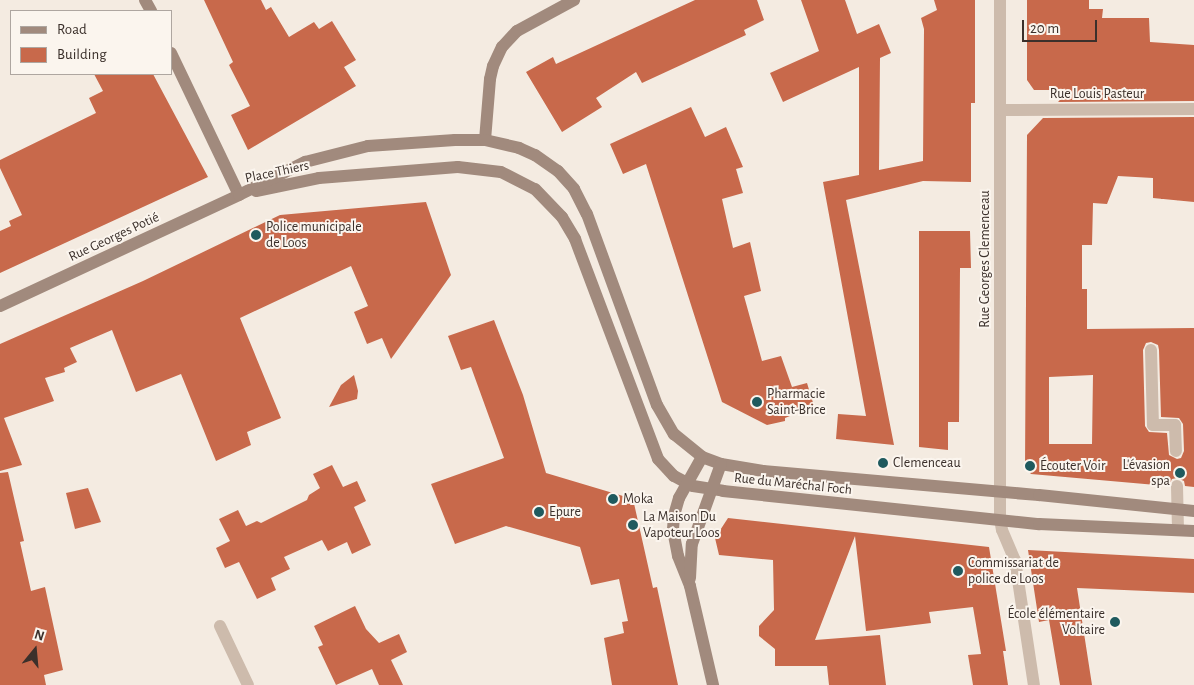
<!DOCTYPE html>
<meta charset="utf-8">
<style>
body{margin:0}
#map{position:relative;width:1194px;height:685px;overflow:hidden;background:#f4ebe1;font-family:"Alegreya Sans",sans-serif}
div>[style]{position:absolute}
.building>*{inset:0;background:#c8694b}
.lane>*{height:12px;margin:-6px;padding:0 6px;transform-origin:6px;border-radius:6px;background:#cdbbac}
.street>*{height:12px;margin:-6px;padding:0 6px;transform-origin:6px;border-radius:6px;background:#cdbbac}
.secondary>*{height:12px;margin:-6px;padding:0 6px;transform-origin:6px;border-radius:6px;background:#a18a7d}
.dots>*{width:14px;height:14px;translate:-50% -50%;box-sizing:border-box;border:2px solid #fbf5ee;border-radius:50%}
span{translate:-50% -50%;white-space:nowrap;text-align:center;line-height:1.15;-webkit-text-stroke:4px #fbf5ee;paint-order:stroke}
.street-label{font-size:14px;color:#3b302b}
.poi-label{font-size:14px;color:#3b302b}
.left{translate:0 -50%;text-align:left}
.right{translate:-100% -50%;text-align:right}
.legend{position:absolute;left:10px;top:10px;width:162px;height:65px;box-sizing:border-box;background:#fbf5ee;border:1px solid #aea6a0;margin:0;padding:6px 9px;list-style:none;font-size:15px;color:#3b302b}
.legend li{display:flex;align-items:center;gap:10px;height:25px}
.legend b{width:25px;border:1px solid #aea6a0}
.north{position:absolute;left:10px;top:625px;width:50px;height:50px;-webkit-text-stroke:4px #fbf5ee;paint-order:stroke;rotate:17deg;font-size:14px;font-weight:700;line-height:20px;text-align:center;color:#3b302b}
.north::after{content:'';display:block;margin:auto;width:18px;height:22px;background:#3b302b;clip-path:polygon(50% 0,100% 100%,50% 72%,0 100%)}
.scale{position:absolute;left:1022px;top:20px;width:75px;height:22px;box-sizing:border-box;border:2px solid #3b302b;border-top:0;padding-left:6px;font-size:15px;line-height:18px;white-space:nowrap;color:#3b302b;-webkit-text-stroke:4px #fbf5ee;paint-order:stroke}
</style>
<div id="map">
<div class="building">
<div style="clip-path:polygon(204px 0,261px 0,266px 10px,271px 7px,289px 37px,314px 22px,319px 29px,332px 21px,356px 60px,344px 67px,356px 86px,248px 150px,231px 115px,250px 106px,229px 65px,233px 62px)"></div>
<div style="clip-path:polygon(695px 0,757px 0,764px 20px,744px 30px,746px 35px,642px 83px,636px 72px,596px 98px,602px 107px,562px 132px,526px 72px,553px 57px,556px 64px)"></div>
<div style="clip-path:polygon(801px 0,845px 0,857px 34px,879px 24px,891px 53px,880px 58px,879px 170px,923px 161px,924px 29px,921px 18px,937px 10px,934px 0,975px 0,975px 103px,971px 103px,971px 182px,923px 181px,846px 200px,894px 445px,836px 439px,838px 414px,866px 416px,823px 182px,859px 175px,859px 67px,783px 102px,770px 73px,819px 51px)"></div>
<div style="clip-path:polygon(1027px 0,1089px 0,1089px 9px,1103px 9px,1102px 18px,1149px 18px,1150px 42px,1194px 45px,1194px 101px,1058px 102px,1069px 90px,1034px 90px,1027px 80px)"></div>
<div style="clip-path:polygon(94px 74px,153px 74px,208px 177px,0 273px,0 231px,11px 226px,9px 221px,22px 215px,0 168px,0 160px,96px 113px,89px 98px,103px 91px)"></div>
<div style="clip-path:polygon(691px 107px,705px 137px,726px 127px,743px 167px,736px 169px,743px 193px,722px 199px,733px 248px,750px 242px,761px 291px,744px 296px,762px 361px,781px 356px,792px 387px,807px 383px,814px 406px,789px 412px,790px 416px,785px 418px,785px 421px,767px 425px,722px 402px,646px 164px,623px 174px,610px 144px)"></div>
<div style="clip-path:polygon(evenodd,1194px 117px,1194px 202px,1153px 198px,1153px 178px,1118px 176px,1107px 204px,1093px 203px,1092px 245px,1082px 245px,1082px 289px,1087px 289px,1087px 329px,1194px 328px,1194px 487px,1185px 486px,1184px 481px,1177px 478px,1172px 479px,1169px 485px,1156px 485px,1031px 474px,1025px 467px,1027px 135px,1043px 118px,1194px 117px,1151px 342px,1158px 345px,1159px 350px,1161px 417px,1179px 418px,1183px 424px,1184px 451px,1181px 458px,1177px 459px,1169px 455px,1167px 433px,1149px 432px,1145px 426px,1143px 350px,1146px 343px,1151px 342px,1194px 117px,1093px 375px,1092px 444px,1049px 444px,1049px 377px,1093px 375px)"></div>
<div style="clip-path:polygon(426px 202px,451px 275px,391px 359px,382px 338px,367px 344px,354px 312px,368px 306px,351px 266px,240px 318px,281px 418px,247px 432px,251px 445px,216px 461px,181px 374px,136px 392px,112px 330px,70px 348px,77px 362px,64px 368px,65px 372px,45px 378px,54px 401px,4px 418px,22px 465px,0 471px,0 344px,143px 281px,280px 215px)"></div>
<div style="clip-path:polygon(919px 231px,970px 231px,971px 268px,960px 268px,959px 422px,948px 422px,948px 450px,919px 447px)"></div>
<div style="clip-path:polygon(494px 320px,523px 395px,546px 473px,633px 499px,653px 588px,657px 587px,678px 685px,612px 685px,604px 638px,624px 633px,622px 622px,628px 621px,619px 579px,591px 585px,580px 547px,506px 526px,455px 544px,431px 484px,504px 458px,471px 367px,461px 370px,448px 336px)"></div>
<div style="clip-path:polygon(354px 375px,358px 391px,357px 399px,329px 407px,341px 385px)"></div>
<div style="clip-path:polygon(332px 465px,343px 487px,357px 481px,366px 501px,354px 507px,371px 545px,352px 554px,347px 542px,328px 551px,322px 540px,284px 557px,290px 569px,271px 578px,276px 590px,257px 599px,239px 562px,225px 568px,216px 548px,230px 541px,219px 519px,238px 510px,246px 526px,257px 521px,261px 523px,307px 500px,309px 495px,320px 488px,313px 474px)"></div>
<div style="clip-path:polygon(8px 472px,24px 541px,20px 542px,31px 591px,45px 587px,63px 670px,44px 675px,46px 685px,0 685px,0 473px)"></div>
<div style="clip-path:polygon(88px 488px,101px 522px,75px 529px,66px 493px)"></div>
<div style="clip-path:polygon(728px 518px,989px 547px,1006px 651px,1003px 651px,1008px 685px,973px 685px,968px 655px,981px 654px,973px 607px,929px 612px,931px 623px,866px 631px,855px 536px,815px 640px,880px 635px,886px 685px,829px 685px,827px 666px,775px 666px,775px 649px,759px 636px,759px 626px,774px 610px,773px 560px,719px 555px,715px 538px)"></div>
<div style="clip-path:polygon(1028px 550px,1194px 559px,1194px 593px,1077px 588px,1092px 685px,1060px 685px,1049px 620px,1039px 622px)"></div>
<div style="clip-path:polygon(355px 606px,366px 629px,379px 643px,399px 634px,407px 652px,391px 660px,403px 685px,379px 685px,372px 669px,336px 685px,318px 647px,323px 645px,314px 626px)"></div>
</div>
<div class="lane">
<div style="left:1151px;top:350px;width:75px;rotate:88.5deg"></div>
<div style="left:1153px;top:425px;width:22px"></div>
<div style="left:1175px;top:425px;width:26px;rotate:88deg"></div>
<div style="left:1177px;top:486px;width:44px;rotate:88.7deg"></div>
</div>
<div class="street">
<div style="left:1000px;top:0;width:519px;rotate:90deg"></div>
<div style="left:1000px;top:519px;width:11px;rotate:80deg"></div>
<div style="left:1002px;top:530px;width:33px;rotate:67deg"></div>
<div style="left:1015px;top:560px;width:126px;rotate:81.4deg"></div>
<div style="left:1001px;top:110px;width:193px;rotate:-0.3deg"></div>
<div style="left:220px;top:626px;width:65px;rotate:64.6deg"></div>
</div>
<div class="secondary">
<div style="left:145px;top:0;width:13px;rotate:61deg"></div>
<div style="left:171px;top:53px;width:157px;rotate:64.4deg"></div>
<div style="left:485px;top:140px;width:61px;rotate:-85.3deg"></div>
<div style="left:490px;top:79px;width:13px;rotate:-77deg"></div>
<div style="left:493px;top:66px;width:21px;rotate:-65deg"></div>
<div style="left:502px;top:47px;width:22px;rotate:-47deg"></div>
<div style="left:517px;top:31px;width:65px;rotate:-28.5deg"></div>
<div style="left:256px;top:191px;width:64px;rotate:-11.7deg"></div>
<div style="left:319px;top:178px;width:139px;rotate:-4.5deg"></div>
<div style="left:458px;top:167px;width:43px;rotate:6.6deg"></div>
<div style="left:501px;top:172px;width:38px;rotate:27deg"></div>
<div style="left:535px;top:189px;width:39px;rotate:46deg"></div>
<div style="left:562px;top:217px;width:26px;rotate:59deg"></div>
<div style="left:575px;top:239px;width:235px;rotate:69.3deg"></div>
<div style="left:658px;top:459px;width:23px;rotate:47deg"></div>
<div style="left:674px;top:476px;width:21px;rotate:28deg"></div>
<div style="left:693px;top:486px;width:30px;rotate:9deg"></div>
<div style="left:723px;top:491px;width:318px;rotate:6deg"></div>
<div style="left:1039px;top:524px;width:155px;rotate:2.6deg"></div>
<div style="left:0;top:306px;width:264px;rotate:-24.9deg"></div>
<div style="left:239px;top:195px;width:74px;rotate:-26.6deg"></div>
<div style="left:305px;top:162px;width:65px;rotate:-14.3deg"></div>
<div style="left:368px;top:146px;width:87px;rotate:-3.9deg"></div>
<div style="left:455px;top:140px;width:30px"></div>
<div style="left:485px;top:140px;width:35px;rotate:13deg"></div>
<div style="left:519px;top:148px;width:17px;rotate:24deg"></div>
<div style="left:535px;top:155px;width:28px;rotate:35deg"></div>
<div style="left:558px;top:171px;width:24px;rotate:48deg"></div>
<div style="left:574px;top:189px;width:28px;rotate:63deg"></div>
<div style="left:587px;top:214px;width:203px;rotate:69.9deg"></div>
<div style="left:657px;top:405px;width:34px;rotate:60deg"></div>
<div style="left:674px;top:434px;width:36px;rotate:39deg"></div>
<div style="left:702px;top:457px;width:20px;rotate:20deg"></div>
<div style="left:721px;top:464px;width:43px;rotate:9.5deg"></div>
<div style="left:763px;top:471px;width:277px;rotate:5deg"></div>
<div style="left:1039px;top:495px;width:156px;rotate:5.9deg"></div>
<div style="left:702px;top:457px;width:47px;rotate:119.3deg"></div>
<div style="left:679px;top:498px;width:18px;rotate:106deg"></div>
<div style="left:674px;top:515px;width:15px;rotate:94deg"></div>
<div style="left:673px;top:530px;width:26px;rotate:79deg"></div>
<div style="left:678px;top:556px;width:32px;rotate:68deg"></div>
<div style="left:690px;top:586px;width:102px;rotate:76.9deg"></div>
<div style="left:690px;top:578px;width:34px;rotate:-87deg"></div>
<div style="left:692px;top:544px;width:85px;rotate:-70.1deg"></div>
</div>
<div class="dots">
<div style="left:256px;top:235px;background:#1f5a5e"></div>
<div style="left:757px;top:402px;background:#1f5a5e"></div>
<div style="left:883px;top:463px;background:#1f5a5e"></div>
<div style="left:1030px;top:466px;background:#1f5a5e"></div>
<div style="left:1180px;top:473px;background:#1f5a5e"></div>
<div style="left:613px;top:499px;background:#1f5a5e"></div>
<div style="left:539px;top:512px;background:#1f5a5e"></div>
<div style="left:633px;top:525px;background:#1f5a5e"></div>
<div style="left:958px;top:571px;background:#1f5a5e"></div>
<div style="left:1115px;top:622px;background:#1f5a5e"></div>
</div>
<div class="street-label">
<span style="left:1097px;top:94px">Rue Louis Pasteur</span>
<span style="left:277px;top:172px;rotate:-12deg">Place Thiers</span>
<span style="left:114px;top:237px;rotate:-25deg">Rue Georges Potié</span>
<span style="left:985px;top:259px;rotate:-90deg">Rue Georges Clemenceau</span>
<span style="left:793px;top:484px;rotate:6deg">Rue du Maréchal Foch</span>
</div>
<div class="poi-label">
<span class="left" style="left:266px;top:235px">Police municipale<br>de Loos</span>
<span class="left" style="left:767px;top:402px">Pharmacie<br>Saint-Brice</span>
<span class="left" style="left:893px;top:463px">Clemenceau</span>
<span class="right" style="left:1170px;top:473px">L'évasion<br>spa</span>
<span class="left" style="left:1040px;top:466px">Écouter Voir</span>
<span class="left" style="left:623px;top:499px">Moka</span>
<span class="left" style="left:549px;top:512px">Epure</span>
<span class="left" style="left:643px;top:525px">La Maison Du<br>Vapoteur Loos</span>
<span class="left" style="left:968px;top:571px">Commissariat de<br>police de Loos</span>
<span class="right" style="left:1105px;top:622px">École élémentaire<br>Voltaire</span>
</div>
<ul class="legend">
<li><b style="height:6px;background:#a18a7d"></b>Road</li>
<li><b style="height:14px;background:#c8694b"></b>Building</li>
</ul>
<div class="north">N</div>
<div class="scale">20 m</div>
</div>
